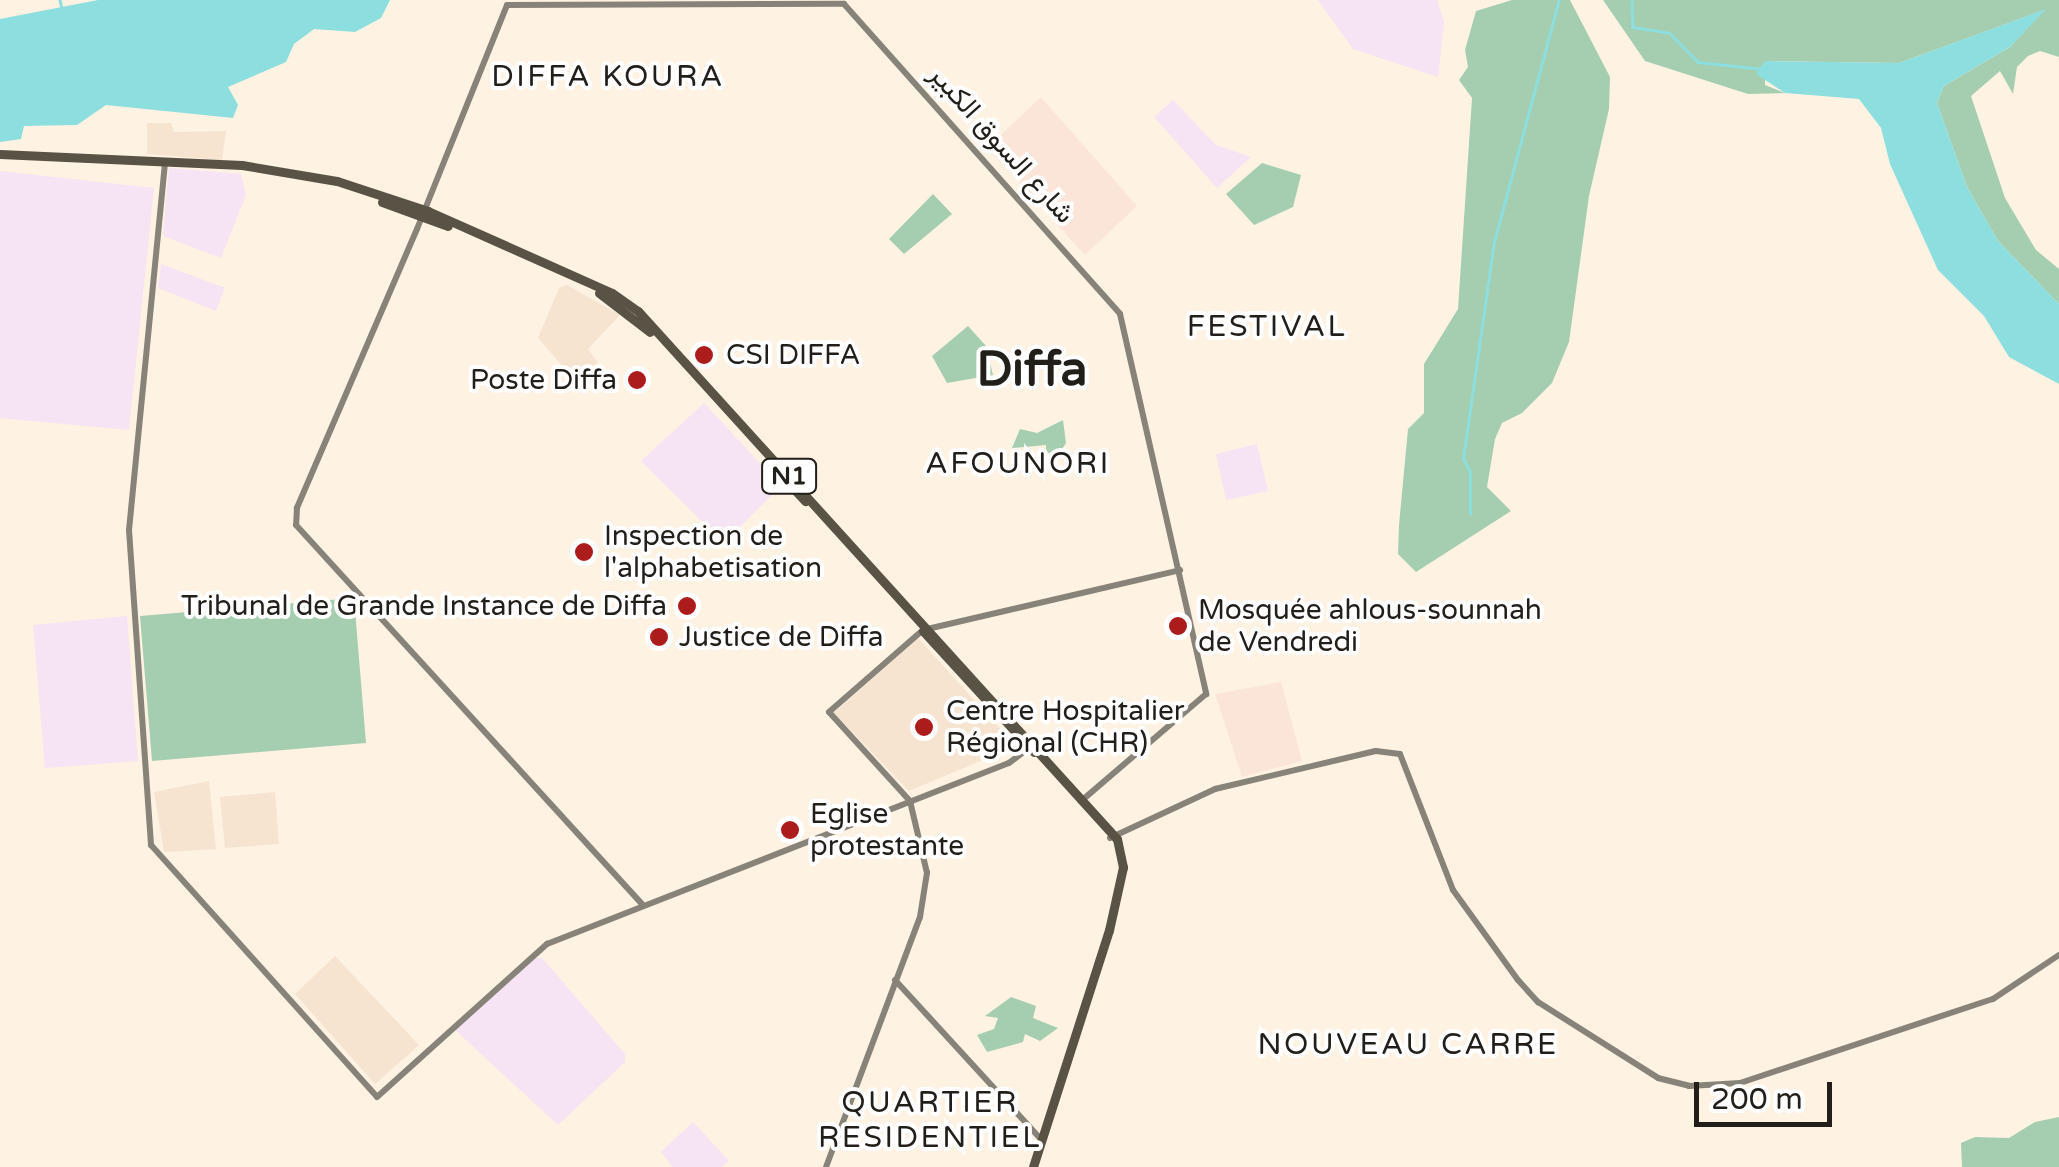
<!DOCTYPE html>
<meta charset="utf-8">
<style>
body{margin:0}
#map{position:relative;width:2059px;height:1167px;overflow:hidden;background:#fef2e3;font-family:"Varela Round",Vazirmatn,sans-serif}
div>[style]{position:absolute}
.commercial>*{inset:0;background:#fbe5d8}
.built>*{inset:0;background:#f6e4d0}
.education>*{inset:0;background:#f6e3f3}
.green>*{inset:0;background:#a5ceb0}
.water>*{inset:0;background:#8ddedf}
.stream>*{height:2.5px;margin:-1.25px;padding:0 1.25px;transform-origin:1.25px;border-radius:1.25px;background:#8ddedf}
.secondary>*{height:6px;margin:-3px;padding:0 3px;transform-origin:3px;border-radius:3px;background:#878379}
.highway>*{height:9px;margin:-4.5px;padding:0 4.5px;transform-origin:4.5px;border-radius:4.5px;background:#595345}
.dots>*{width:28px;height:28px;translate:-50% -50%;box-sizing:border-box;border:5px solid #fff;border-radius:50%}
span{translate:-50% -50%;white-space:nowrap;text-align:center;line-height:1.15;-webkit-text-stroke:8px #fff;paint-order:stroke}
.shield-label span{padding:2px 8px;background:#fff;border:2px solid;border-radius:8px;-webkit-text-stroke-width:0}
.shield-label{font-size:25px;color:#221e19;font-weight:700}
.street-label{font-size:28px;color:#221e19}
.poi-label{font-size:28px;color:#221e19}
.left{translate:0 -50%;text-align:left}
.right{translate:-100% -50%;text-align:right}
.neighbourhood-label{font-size:30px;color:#221e19;letter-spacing:2.5px}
.town-label{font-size:48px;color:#221e19;font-weight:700}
.scale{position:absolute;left:1694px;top:1082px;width:138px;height:45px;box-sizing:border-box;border:5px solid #221e19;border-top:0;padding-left:12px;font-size:30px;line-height:35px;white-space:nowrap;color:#221e19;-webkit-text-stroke:8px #fff;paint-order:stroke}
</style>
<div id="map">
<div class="commercial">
<div style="clip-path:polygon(1041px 97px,1137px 206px,1085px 255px,987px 148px)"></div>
<div style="clip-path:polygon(1281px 682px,1302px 761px,1242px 777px,1215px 694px)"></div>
</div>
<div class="built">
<div style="clip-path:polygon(147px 123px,171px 123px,174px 132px,226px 131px,222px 160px,147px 154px)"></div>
<div style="clip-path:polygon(567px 285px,620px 315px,588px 349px,598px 363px,582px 377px,573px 378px,538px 338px,559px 288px)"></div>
<div style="clip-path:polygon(918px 638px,1016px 746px,909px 791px,834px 713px)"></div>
<div style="clip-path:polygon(209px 781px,216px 849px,164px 852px,154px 792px)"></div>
<div style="clip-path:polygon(275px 792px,279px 844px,225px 848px,220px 797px)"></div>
<div style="clip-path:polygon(335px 956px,419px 1045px,375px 1084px,295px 994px)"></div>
</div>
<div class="education">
<div style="clip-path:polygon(1318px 0,1437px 0,1444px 22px,1438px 77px,1353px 49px)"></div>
<div style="clip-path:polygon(1173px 100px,1216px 145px,1251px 157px,1217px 188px,1154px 117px)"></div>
<div style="clip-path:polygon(169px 168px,241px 174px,246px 195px,221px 258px,163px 236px)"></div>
<div style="clip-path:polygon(0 171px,154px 188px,129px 430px,0 418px)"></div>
<div style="clip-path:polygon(161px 264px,225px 288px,216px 311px,158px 288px)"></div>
<div style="clip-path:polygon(704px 403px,781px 486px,724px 543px,641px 461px)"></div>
<div style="clip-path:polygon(1257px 444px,1268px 491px,1226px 500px,1216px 454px)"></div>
<div style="clip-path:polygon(127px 616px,138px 761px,45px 768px,33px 625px)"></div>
<div style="clip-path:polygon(534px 958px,542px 958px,625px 1054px,625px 1062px,558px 1125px,454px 1029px)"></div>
<div style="clip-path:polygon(693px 1122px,729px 1161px,722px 1167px,673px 1167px,661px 1152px)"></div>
</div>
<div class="green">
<div style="clip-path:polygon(1512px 0,1570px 0,1610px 77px,1609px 109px,1589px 196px,1569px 342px,1552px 383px,1522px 413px,1502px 423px,1495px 439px,1487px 487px,1511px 511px,1416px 572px,1398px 554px,1399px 525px,1408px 429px,1424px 413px,1424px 364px,1458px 309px,1472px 98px,1459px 80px,1468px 67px,1465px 50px,1476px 11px)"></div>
<div style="clip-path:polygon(1603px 0,2059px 0,2059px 57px,2040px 51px,2028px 56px,2017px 67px,2013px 94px,2000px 71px,1971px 96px,2005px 198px,2036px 250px,2059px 269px,2059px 304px,1998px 241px,1967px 187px,1937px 103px,1944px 86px,2010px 47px,2044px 10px,1899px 63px,1765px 61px,1765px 85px,1785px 93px,1748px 94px,1645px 61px)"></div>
<div style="clip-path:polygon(1262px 163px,1301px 175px,1293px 207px,1254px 225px,1226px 194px)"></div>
<div style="clip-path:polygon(933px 194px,952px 214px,904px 254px,889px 239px)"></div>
<div style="clip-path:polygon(968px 326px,986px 346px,993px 375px,947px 383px,932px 356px)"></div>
<div style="clip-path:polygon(1063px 420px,1066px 443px,1060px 452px,1046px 453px,1046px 445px,1012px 448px,1020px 429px,1037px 433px)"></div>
<div style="clip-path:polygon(354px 598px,366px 743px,152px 761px,140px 616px)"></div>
<div style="clip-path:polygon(1011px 997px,1036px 1006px,1033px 1018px,1058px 1028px,1040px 1041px,1025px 1034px,1023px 1042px,987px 1052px,977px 1035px,994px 1029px,998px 1018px,985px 1016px)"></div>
<div style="clip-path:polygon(2059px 1117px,2059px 1167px,1962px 1167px,1961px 1143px,1975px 1137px,2009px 1138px,2035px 1122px)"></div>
</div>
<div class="water">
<div style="clip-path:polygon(98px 0,390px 0,381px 18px,355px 32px,314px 29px,294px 44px,286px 62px,228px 87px,238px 105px,233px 118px,106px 105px,77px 125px,24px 126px,21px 139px,0 142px,0 19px)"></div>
<div style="clip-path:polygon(2046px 9px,2010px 47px,1944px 86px,1937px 103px,1967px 187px,1998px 241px,2059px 304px,2059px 384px,2009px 357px,1984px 316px,1938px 270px,1890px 164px,1881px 128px,1859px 99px,1785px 93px,1756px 74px,1765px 61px,1899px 63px)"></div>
</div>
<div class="stream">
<div style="left:60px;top:0;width:9px;rotate:77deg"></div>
<div style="left:1632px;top:0;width:27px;rotate:88deg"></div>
<div style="left:1633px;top:27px;width:37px;rotate:9deg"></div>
<div style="left:1670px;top:33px;width:40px;rotate:46deg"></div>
<div style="left:1698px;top:62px;width:65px;rotate:6.1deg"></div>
<div style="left:1470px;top:514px;width:42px;rotate:-90deg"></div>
<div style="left:1470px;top:472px;width:15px;rotate:-118deg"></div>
<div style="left:1463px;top:459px;width:219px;rotate:-81.9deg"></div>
<div style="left:1494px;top:242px;width:251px;rotate:-75deg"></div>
</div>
<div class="secondary">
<div style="left:165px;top:163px;width:369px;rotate:95.6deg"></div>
<div style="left:129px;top:530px;width:316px;rotate:86deg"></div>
<div style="left:151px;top:845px;width:338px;rotate:48.1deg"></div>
<div style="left:377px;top:1097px;width:229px;rotate:-42deg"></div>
<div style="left:547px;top:944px;width:496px;rotate:-21.4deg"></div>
<div style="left:1009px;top:763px;width:26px;rotate:-37deg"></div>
<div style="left:417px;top:229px;width:241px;rotate:-68.1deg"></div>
<div style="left:507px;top:5px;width:337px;rotate:-0.2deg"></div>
<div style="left:844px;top:4px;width:415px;rotate:48.3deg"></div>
<div style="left:1120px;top:314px;width:390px;rotate:77.2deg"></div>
<div style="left:1206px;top:694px;width:165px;rotate:139.4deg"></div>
<div style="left:417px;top:229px;width:304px;rotate:113.3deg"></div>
<div style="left:297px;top:508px;width:17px;rotate:93deg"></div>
<div style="left:296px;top:525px;width:513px;rotate:47.61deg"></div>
<div style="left:1110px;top:838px;width:116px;rotate:-25deg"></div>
<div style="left:1215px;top:789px;width:165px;rotate:-13.3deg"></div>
<div style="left:1376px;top:751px;width:24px;rotate:7deg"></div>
<div style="left:1400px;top:754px;width:146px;rotate:68.7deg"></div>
<div style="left:1453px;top:890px;width:111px;rotate:54.2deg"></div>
<div style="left:1518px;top:980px;width:30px;rotate:48deg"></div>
<div style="left:1538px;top:1002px;width:142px;rotate:32.3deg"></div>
<div style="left:1658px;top:1078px;width:32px;rotate:14deg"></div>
<div style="left:1689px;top:1086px;width:51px;rotate:-3.4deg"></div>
<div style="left:1740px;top:1083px;width:267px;rotate:-18.4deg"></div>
<div style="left:1993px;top:999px;width:79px;rotate:-33.7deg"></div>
<div style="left:895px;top:980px;width:213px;rotate:47.5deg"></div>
<div style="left:826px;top:1167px;width:267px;rotate:-69.4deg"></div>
<div style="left:920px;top:917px;width:45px;rotate:-81deg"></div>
<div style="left:927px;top:873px;width:74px;rotate:-103.3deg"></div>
<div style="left:910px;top:801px;width:120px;rotate:-132.3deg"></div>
<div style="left:829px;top:712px;width:125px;rotate:-41.1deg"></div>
<div style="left:923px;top:630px;width:264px;rotate:-13.1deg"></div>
</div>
<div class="highway">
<div style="left:0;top:154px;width:242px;rotate:2.6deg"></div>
<div style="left:242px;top:165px;width:96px;rotate:9.6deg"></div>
<div style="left:337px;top:181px;width:96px;rotate:18.2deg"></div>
<div style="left:428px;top:211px;width:201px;rotate:24deg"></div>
<div style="left:612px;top:293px;width:32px;rotate:35deg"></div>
<div style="left:638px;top:311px;width:713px;rotate:47.79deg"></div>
<div style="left:1117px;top:839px;width:29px;rotate:78deg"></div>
<div style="left:1123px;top:867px;width:65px;rotate:102.5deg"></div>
<div style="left:1109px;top:930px;width:249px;rotate:107.8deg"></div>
<div style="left:382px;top:202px;width:70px;rotate:20deg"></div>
<div style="left:599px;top:293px;width:64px;rotate:37.4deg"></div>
<div style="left:778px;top:472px;width:40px;rotate:47deg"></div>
<div style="left:923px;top:631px;width:164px;rotate:47.5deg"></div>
</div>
<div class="dots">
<div style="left:704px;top:355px;background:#ad1c1d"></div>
<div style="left:637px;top:380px;background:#ad1c1d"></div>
<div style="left:584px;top:552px;background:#ad1c1d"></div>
<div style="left:687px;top:606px;background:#ad1c1d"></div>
<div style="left:1178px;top:626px;background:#ad1c1d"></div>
<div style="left:659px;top:637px;background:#ad1c1d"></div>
<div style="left:924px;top:727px;background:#ad1c1d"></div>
<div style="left:790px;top:830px;background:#ad1c1d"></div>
</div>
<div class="shield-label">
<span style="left:789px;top:476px">N1</span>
</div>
<div class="street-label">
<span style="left:1002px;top:144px;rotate:48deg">شارع السوق الكبير</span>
</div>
<div class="poi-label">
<span class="left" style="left:726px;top:355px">CSI DIFFA</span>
<span class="right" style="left:617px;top:380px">Poste Diffa</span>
<span class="left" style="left:604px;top:552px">Inspection de<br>l'alphabetisation</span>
<span class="right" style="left:667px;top:606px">Tribunal de Grande Instance de Diffa</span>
<span class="left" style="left:1198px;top:626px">Mosquée ahlous-sounnah<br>de Vendredi</span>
<span class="left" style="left:679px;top:637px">Justice de Diffa</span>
<span class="left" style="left:946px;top:727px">Centre Hospitalier<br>Régional (CHR)</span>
<span class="left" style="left:810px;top:830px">Eglise<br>protestante</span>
</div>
<div class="neighbourhood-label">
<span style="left:608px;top:77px">DIFFA KOURA</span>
<span style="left:1267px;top:327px">FESTIVAL</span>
<span style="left:1018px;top:464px">AFOUNORI</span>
<span style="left:1408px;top:1045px">NOUVEAU CARRE</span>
<span style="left:930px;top:1120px">QUARTIER<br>RESIDENTIEL</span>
</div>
<div class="town-label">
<span style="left:1032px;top:371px">Diffa</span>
</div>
<div class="scale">200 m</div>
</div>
